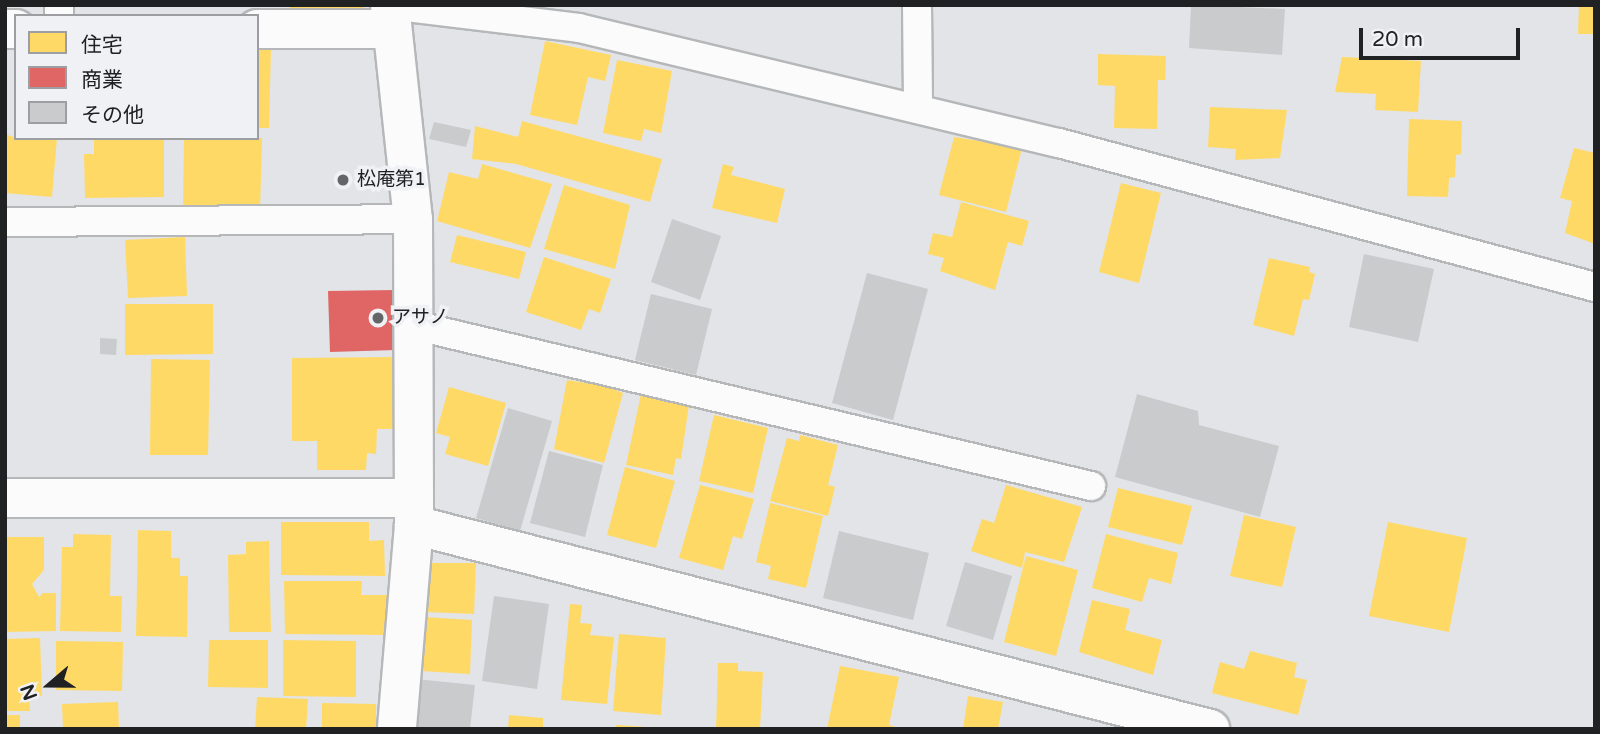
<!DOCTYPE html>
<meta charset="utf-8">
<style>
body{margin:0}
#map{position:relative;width:1600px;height:734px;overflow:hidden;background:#e2e4e7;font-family:"Varela Round","Noto Sans JP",sans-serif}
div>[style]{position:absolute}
.homes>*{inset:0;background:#ffd966}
.shops>*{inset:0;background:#e06666}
.building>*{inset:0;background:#c9cbcd}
.roads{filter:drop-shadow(2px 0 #b5b7b9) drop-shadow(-2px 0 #b5b7b9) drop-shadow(0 2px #b5b7b9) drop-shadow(0 -2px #b5b7b9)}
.lane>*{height:28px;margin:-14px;padding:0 14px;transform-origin:14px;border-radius:14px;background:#fbfbfb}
.street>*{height:38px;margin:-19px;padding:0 19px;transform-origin:19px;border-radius:19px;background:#fbfbfb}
.secondary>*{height:38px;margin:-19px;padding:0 19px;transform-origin:19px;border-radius:19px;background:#fbfbfb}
.dots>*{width:19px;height:19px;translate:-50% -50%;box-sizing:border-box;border:4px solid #eff1f5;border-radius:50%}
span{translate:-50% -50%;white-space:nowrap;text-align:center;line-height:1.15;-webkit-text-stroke:7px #eff1f5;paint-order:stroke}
.poi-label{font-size:19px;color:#202122}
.left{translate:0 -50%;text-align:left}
.frame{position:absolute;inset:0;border:7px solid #202122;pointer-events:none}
.legend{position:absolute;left:14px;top:14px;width:245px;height:126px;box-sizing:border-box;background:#eff1f5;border:2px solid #9c9ea1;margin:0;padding:9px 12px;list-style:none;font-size:21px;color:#202122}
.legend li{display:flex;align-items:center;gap:14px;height:35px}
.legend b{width:35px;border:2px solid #9c9ea1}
.north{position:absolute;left:14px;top:650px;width:70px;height:70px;-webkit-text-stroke:5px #eff1f5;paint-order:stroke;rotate:250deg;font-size:19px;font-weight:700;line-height:28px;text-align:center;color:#202122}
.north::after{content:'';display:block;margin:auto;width:24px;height:32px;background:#202122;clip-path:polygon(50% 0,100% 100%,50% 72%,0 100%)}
.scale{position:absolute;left:1359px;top:28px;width:161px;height:32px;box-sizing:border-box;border:4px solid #202122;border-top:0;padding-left:9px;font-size:21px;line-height:24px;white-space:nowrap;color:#202122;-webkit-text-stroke:5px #eff1f5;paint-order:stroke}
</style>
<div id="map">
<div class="homes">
<div style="clip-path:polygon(290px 5px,364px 5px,364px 13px,290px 12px)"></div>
<div style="clip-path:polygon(1579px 5px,1595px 5px,1595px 34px,1578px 34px)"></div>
<div style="clip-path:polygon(545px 41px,611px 55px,605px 81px,588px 77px,577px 125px,530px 115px)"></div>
<div style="clip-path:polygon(257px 49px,271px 49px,269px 128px,257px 128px)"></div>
<div style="clip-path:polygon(1098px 54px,1166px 56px,1165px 80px,1158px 80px,1157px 129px,1114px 128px,1115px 86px,1098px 85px)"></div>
<div style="clip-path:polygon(1342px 57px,1421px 61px,1418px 112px,1375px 110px,1376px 94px,1335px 92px)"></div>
<div style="clip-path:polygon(617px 60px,672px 71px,661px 133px,644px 129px,641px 141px,603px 133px)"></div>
<div style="clip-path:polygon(1210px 107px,1287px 110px,1280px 158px,1235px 160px,1236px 149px,1208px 147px)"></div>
<div style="clip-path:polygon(1409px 119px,1462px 121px,1461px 154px,1456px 155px,1455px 177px,1449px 178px,1448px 197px,1407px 196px)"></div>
<div style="clip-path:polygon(522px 121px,662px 159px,650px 202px,516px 164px,472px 159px,475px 126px,518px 137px)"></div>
<div style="clip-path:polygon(5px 134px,16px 138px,57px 138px,52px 197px,5px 193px)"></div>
<div style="clip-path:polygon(954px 137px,1022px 148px,1006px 212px,939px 195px)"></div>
<div style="clip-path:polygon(94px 138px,164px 138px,164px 197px,85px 198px,84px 154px,94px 154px)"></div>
<div style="clip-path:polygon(184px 138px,262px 138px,260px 210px,183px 207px)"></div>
<div style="clip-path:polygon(1574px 148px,1595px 153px,1595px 244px,1565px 233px,1572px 201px,1560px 198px)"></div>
<div style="clip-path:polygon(482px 164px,552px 184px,530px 248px,437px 221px,449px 172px,478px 179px)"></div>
<div style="clip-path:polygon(723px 164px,734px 167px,731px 175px,785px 189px,777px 223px,712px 208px)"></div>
<div style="clip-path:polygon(1121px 183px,1161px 193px,1139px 283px,1099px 272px)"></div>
<div style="clip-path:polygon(564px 185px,630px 205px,615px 269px,544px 249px)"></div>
<div style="clip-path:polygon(961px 202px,1029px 221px,1022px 246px,1008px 242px,995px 290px,940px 271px,944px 258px,928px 254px,933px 233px,952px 237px)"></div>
<div style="clip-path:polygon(457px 235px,526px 252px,519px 279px,450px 262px)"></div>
<div style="clip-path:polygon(185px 237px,187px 296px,128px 298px,125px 240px)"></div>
<div style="clip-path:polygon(544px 257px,611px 279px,600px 313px,589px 309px,581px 330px,526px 312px)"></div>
<div style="clip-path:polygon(1269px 258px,1310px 267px,1309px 272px,1315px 274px,1309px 300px,1303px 299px,1294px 336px,1253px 325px)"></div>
<div style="clip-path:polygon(125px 304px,213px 304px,213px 354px,125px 355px)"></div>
<div style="clip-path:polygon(393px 357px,394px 429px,377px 429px,376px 454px,367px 453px,366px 470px,317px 470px,317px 441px,292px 441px,292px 358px)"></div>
<div style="clip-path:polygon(151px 359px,210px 360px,208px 455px,150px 455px)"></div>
<div style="clip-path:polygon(588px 373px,619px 379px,617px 391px,623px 393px,604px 463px,554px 449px,567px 380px,586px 383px)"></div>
<div style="clip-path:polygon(449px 387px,506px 403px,488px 466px,445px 454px,450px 437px,436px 433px)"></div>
<div style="clip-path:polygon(641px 394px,689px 405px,681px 459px,676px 458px,673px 475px,626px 465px)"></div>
<div style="clip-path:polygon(714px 415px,768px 428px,753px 493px,699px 481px)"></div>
<div style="clip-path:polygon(800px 435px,838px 445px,828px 485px,835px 487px,828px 516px,770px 501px,787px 438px,799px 441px)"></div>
<div style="clip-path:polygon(625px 467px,675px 481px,656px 548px,607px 535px)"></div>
<div style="clip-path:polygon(700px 485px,754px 499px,742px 539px,733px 536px,723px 570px,679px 558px)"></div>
<div style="clip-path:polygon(1006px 485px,1082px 507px,1064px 562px,1025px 552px,1022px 568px,971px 551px,982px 519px,994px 523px)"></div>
<div style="clip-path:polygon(1118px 488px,1192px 506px,1182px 545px,1108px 527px)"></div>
<div style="clip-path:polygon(770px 503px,823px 516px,806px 588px,768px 579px,771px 566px,756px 562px)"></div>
<div style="clip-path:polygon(1244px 515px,1296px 527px,1282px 587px,1230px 576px)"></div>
<div style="clip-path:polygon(281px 522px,369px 522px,369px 541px,384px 540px,385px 576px,281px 575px)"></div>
<div style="clip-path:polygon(1388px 522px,1467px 538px,1449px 632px,1369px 616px)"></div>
<div style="clip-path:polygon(138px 530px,171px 531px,171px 558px,180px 558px,180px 576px,188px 576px,187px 637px,136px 636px)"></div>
<div style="clip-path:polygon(73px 534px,111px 535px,110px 596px,122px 596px,121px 632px,60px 631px,62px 547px,73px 547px)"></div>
<div style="clip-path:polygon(1106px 534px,1178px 553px,1171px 584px,1149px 578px,1142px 602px,1092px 588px)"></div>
<div style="clip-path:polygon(5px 537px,44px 537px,44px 570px,32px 584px,39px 597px,43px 593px,56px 593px,56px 631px,5px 632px)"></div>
<div style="clip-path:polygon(269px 541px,271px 632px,229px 632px,228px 555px,246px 554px,246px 542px)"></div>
<div style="clip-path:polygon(1026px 556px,1078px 570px,1056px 656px,1004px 642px)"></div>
<div style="clip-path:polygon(429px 563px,476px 563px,474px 614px,426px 612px)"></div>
<div style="clip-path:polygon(284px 581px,362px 581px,361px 595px,388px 595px,388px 635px,285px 634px)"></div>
<div style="clip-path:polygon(1092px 600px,1130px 609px,1125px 630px,1162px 640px,1153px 675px,1079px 652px)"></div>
<div style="clip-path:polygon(570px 604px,582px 605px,580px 623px,592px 624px,590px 635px,614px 637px,607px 704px,561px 700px)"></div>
<div style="clip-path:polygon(425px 617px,472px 620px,470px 674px,421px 671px)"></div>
<div style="clip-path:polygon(619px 634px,666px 638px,661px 715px,613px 711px)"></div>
<div style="clip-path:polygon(40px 638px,42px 696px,29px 696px,30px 711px,5px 711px,5px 639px)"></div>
<div style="clip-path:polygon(209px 640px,268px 640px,268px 688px,208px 687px)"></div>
<div style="clip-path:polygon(283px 640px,356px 641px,356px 697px,283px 696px)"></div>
<div style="clip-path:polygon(56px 641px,123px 642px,122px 691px,56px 690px)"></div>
<div style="clip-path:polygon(1250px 651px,1297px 663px,1294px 677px,1307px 680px,1298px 715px,1212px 693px,1220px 662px,1244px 669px)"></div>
<div style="clip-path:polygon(718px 663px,738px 663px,738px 671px,763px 672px,760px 729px,716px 729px)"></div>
<div style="clip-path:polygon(840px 666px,899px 677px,889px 725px,902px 729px,827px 729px)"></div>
<div style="clip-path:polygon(968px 696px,1003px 702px,998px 729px,963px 729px)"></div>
<div style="clip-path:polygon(257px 697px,308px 699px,306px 729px,255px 729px)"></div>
<div style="clip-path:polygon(118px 702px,119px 729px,63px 729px,62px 704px)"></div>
<div style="clip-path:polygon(322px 703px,376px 704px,376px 729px,322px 729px)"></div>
<div style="clip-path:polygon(5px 715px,20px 715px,20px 729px,5px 729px)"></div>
<div style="clip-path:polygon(509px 715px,543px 718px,543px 729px,508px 729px)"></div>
<div style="clip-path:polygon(616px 725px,647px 727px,647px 729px,616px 729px)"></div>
</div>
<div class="shops">
<div style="clip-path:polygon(395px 290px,396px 350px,330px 352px,328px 291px)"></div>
</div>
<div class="building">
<div style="clip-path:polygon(1191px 5px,1285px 9px,1282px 55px,1189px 48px)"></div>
<div style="clip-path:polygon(434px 122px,471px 130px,466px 147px,429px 139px)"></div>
<div style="clip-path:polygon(672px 219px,721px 236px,700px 300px,651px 282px)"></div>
<div style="clip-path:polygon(1364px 254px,1434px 269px,1418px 342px,1349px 327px)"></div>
<div style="clip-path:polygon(867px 273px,928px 289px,893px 420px,832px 403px)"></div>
<div style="clip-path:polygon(651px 294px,712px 309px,696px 375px,635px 360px)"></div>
<div style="clip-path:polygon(100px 338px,117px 339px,116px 355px,100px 354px)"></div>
<div style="clip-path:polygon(1137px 394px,1198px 411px,1199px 425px,1279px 446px,1260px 517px,1115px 477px)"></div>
<div style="clip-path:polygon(508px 408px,552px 421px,520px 531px,476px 518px)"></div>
<div style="clip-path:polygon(549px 451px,603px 465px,585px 537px,530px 523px)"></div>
<div style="clip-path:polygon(839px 531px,929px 553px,913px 620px,823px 598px)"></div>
<div style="clip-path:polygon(965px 562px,1012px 576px,993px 640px,946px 626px)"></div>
<div style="clip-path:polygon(494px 596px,549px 604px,537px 689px,482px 681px)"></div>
<div style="clip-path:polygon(416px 679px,475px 685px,470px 729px,411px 729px)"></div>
</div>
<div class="roads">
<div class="lane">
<div style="left:390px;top:5px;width:190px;rotate:6.9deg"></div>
<div style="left:579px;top:28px;width:494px;rotate:13.5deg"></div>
<div style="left:1059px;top:143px;width:555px;rotate:15.04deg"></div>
<div style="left:917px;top:5px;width:104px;rotate:89.4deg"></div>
<div style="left:59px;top:16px;width:11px;rotate:-90deg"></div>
<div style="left:5px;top:222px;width:408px;rotate:-0.4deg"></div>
<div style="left:413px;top:325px;width:697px;rotate:13.36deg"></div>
</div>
<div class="street">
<div style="left:5px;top:29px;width:11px"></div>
<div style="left:257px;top:29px;width:135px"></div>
<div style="left:5px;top:498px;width:408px"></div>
<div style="left:414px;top:525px;width:822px;rotate:14.37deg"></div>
</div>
<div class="secondary">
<div style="left:390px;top:5px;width:215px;rotate:83.9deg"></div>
<div style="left:413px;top:219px;width:306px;rotate:89.8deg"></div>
<div style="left:414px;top:525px;width:205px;rotate:94.8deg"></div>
</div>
</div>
<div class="dots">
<div style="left:343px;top:180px;background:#646567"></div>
<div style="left:378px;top:318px;background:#646567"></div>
</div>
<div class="poi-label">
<span class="left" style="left:357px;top:180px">松庵第1</span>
<span class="left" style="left:392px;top:318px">アサノ</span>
</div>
<div class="frame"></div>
<ul class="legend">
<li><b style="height:19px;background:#ffd966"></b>住宅</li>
<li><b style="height:19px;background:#e06666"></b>商業</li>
<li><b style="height:19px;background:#c9cbcd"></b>その他</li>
</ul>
<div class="north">N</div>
<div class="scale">20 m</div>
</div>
